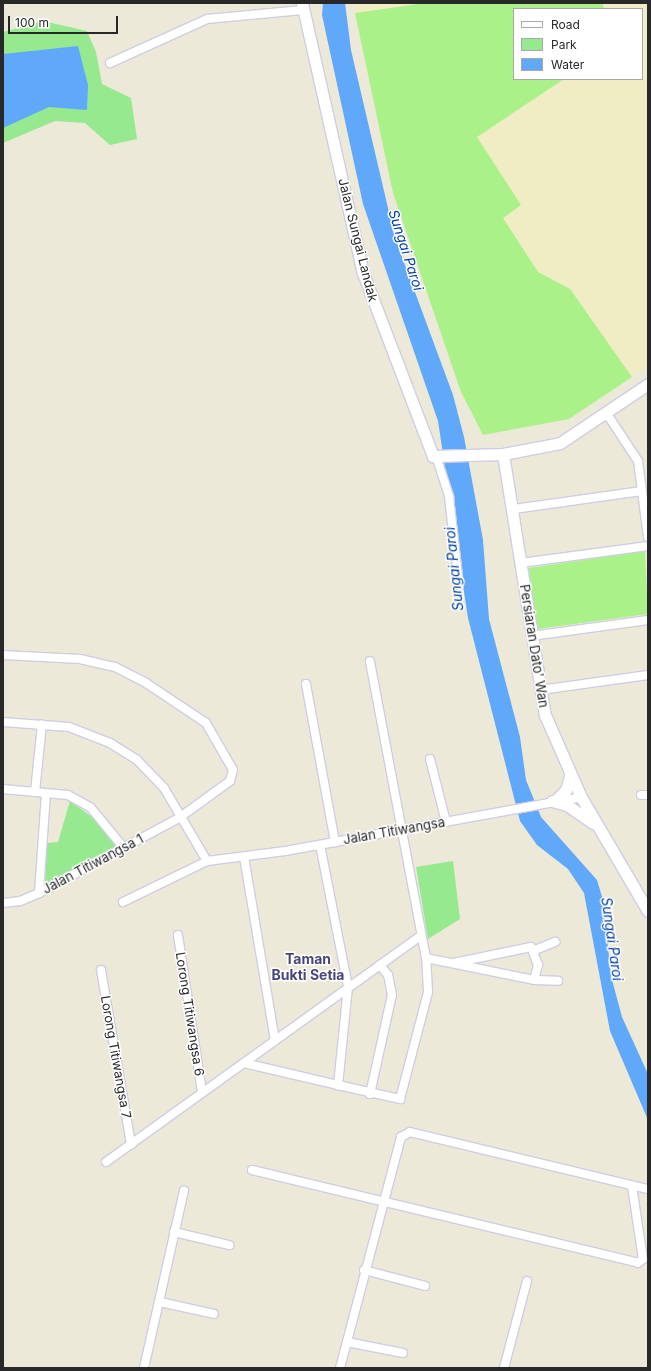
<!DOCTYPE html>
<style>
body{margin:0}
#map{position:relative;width:651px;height:1371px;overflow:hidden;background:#ece9d8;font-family:Inter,sans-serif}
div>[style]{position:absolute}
.education>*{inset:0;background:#f0edc5}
.green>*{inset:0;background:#96e98e}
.pitch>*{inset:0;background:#aaf189}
.water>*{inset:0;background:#60a8f9}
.roads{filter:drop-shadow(1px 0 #cfcde3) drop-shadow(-1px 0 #cfcde3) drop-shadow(0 1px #cfcde3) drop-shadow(0 -1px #cfcde3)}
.minor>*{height:8px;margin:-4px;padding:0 4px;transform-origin:4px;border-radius:4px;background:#fff}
.tertiary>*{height:11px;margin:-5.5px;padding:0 5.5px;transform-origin:5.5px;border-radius:5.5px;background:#fff}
span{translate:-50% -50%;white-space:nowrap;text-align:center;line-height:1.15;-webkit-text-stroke:3px #fff;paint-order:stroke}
.street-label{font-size:13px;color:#282828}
.water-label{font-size:14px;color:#0141a3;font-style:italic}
.neighbourhood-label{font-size:14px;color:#49457c;font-weight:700}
.frame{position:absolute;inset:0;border:4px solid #282828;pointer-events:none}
.legend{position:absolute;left:513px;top:8px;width:130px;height:72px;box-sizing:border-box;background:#fff;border:1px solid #a9a9a9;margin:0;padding:5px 7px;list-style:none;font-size:12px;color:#282828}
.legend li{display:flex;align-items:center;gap:8px;height:20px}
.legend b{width:20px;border:1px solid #a9a9a9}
.scale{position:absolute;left:8px;top:16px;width:110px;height:18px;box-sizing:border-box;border:2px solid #282828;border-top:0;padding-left:5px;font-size:12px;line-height:14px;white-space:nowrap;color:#282828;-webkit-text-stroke:3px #fff;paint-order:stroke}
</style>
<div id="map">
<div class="education">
<div style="clip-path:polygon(356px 3px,425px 3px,355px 13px)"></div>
<div style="clip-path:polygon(602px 3px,648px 3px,648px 366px,632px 377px,570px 289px,538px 272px,503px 218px,521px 206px,477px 137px,564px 79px,642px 79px,642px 9px,604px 9px)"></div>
</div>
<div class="green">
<div style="clip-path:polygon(43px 21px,87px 31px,96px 52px,102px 84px,131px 98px,137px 139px,110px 145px,85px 123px,55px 121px,3px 143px,3px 32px)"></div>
<div style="clip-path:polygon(70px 801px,92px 817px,117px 846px,45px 886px,47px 843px,58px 842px)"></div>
<div style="clip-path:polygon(453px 861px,460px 919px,428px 939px,416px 867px)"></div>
</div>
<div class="pitch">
<div style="clip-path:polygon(425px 3px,602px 3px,604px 9px,514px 9px,514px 79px,564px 79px,477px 137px,521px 205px,503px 218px,538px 272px,570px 289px,632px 377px,569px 419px,483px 435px,461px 392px,393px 193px,355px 13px)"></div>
<div style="clip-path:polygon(645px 551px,648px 614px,537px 629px,529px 568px)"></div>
</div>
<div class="water">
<div style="clip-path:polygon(323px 3px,345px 3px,351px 50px,395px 238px,453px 395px,464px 437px,483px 540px,489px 619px,520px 737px,526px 780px,541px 817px,597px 880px,603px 900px,611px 976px,622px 1017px,648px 1074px,648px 1120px,610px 1031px,584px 893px,568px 869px,537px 845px,520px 821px,468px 618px,438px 421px,363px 204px,322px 15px)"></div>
<div style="clip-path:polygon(78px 46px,88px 85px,87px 110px,49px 107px,3px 128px,3px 54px)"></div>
</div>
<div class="roads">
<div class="minor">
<div style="left:110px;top:63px;width:107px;rotate:-24.4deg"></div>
<div style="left:207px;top:19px;width:96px;rotate:-5.4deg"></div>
<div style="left:607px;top:414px;width:56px;rotate:56.6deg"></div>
<div style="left:638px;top:461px;width:77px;rotate:82.5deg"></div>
<div style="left:437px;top:459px;width:40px;rotate:72deg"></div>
<div style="left:449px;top:497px;width:89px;rotate:83.5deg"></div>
<div style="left:514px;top:509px;width:129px;rotate:-8deg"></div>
<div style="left:521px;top:563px;width:128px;rotate:-7.6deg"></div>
<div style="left:531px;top:636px;width:118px;rotate:-7.8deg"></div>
<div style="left:3px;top:655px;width:77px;rotate:3deg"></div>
<div style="left:80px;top:659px;width:36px;rotate:13deg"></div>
<div style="left:115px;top:667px;width:35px;rotate:27deg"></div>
<div style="left:146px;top:683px;width:72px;rotate:33.7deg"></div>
<div style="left:206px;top:723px;width:54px;rotate:60.1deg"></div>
<div style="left:233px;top:770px;width:11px;rotate:105deg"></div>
<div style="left:230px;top:781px;width:63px;rotate:144deg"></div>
<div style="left:179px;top:818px;width:159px;rotate:151.8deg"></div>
<div style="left:39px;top:893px;width:21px;rotate:157deg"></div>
<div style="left:20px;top:901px;width:17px;rotate:173deg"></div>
<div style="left:306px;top:684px;width:161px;rotate:79.6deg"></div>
<div style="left:540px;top:690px;width:109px;rotate:-7.9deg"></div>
<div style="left:3px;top:722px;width:66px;rotate:4.3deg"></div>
<div style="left:69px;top:727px;width:44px;rotate:21.3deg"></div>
<div style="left:110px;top:743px;width:32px;rotate:32deg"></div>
<div style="left:137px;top:760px;width:39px;rotate:46deg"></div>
<div style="left:164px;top:788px;width:85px;rotate:59.5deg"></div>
<div style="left:430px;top:759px;width:65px;rotate:75.7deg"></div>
<div style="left:3px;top:789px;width:65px;rotate:5.3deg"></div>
<div style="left:68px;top:795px;width:26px;rotate:29deg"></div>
<div style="left:91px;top:808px;width:50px;rotate:50.6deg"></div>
<div style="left:35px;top:792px;width:68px;rotate:-84.1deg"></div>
<div style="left:641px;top:795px;width:7px"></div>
<div style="left:320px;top:845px;width:145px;rotate:78.8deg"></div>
<div style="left:348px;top:987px;width:99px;rotate:95.8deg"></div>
<div style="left:338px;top:1085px;width:64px;rotate:12.7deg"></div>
<div style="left:400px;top:1099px;width:111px;rotate:-75.3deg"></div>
<div style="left:428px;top:992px;width:34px;rotate:-93deg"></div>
<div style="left:426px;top:958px;width:302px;rotate:-100.7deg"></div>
<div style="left:244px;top:857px;width:186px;rotate:80.4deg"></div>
<div style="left:39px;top:893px;width:100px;rotate:-86deg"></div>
<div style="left:123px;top:902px;width:93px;rotate:-26deg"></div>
<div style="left:207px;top:861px;width:79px;rotate:-7.3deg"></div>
<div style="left:285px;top:851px;width:301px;rotate:-10.3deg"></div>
<div style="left:178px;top:935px;width:159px;rotate:81.3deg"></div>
<div style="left:535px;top:950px;width:22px;rotate:-22deg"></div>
<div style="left:426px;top:958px;width:110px;rotate:11.5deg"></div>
<div style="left:534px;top:980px;width:16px;rotate:-75deg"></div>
<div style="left:538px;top:965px;width:19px;rotate:-111deg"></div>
<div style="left:531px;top:947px;width:79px;rotate:168.3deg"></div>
<div style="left:101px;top:970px;width:177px;rotate:80.2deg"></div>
<div style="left:534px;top:980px;width:24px;rotate:2deg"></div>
<div style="left:244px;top:1063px;width:97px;rotate:13.2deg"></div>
<div style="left:370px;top:1094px;width:101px;rotate:-77.5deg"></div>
<div style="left:392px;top:995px;width:20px;rotate:-101deg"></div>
<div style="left:388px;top:975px;width:13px;rotate:-129deg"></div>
<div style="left:106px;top:1162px;width:385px;rotate:-35.7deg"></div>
<div style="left:252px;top:1170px;width:397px;rotate:13.5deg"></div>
<div style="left:638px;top:1263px;width:6px;rotate:-39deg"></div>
<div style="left:643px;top:1259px;width:74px;rotate:-98.6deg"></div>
<div style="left:174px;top:1232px;width:57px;rotate:13.3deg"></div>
<div style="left:364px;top:1270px;width:63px;rotate:14.7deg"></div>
<div style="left:160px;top:1302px;width:55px;rotate:12.5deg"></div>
<div style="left:347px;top:1342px;width:57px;rotate:11.1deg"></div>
<div style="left:144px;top:1368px;width:182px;rotate:-77.3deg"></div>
<div style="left:340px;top:1368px;width:239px;rotate:-75.2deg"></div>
<div style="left:401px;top:1137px;width:10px;rotate:-29deg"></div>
<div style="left:410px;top:1132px;width:245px;rotate:13.5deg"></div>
<div style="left:504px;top:1368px;width:90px;rotate:-75.2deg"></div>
</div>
<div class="tertiary">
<div style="left:302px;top:3px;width:277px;rotate:77.3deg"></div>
<div style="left:363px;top:273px;width:196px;rotate:69.1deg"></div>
<div style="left:433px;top:456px;width:70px;rotate:-1.6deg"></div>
<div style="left:503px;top:454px;width:58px;rotate:-10.9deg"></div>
<div style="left:560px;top:443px;width:106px;rotate:-33.8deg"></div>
<div style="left:503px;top:454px;width:264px;rotate:80.9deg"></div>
<div style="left:545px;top:715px;width:90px;rotate:66.3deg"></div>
<div style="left:581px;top:797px;width:132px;rotate:59.6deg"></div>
<div style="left:552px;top:801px;width:16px;rotate:15deg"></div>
<div style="left:567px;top:805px;width:32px;rotate:35deg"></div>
<div style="left:555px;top:801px;width:16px;rotate:-45deg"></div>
<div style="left:566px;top:790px;width:15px;rotate:-74deg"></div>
</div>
</div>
<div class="street-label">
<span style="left:358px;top:240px;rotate:76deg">Jalan Sungai Landak</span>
<span style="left:534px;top:646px;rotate:81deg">Persiaran Dato' Wan</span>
<span style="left:394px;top:831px;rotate:-10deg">Jalan Titiwangsa</span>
<span style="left:93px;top:864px;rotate:-28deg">Jalan Titiwangsa 1</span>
<span style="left:190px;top:1014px;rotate:81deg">Lorong Titiwangsa 6</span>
<span style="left:116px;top:1057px;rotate:80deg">Lorong Titiwangsa 7</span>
</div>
<div class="water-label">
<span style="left:406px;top:250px;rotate:72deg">Sungai Paroi</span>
<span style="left:454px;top:569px;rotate:-96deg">Sungai Paroi</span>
<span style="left:612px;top:939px;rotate:82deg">Sungai Paroi</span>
</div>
<div class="neighbourhood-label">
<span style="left:308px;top:967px">Taman<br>Bukti Setia</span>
</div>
<div class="frame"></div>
<ul class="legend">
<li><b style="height:5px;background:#fff"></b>Road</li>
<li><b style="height:11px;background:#96e98e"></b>Park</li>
<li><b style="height:11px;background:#60a8f9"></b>Water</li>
</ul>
<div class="scale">100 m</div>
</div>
